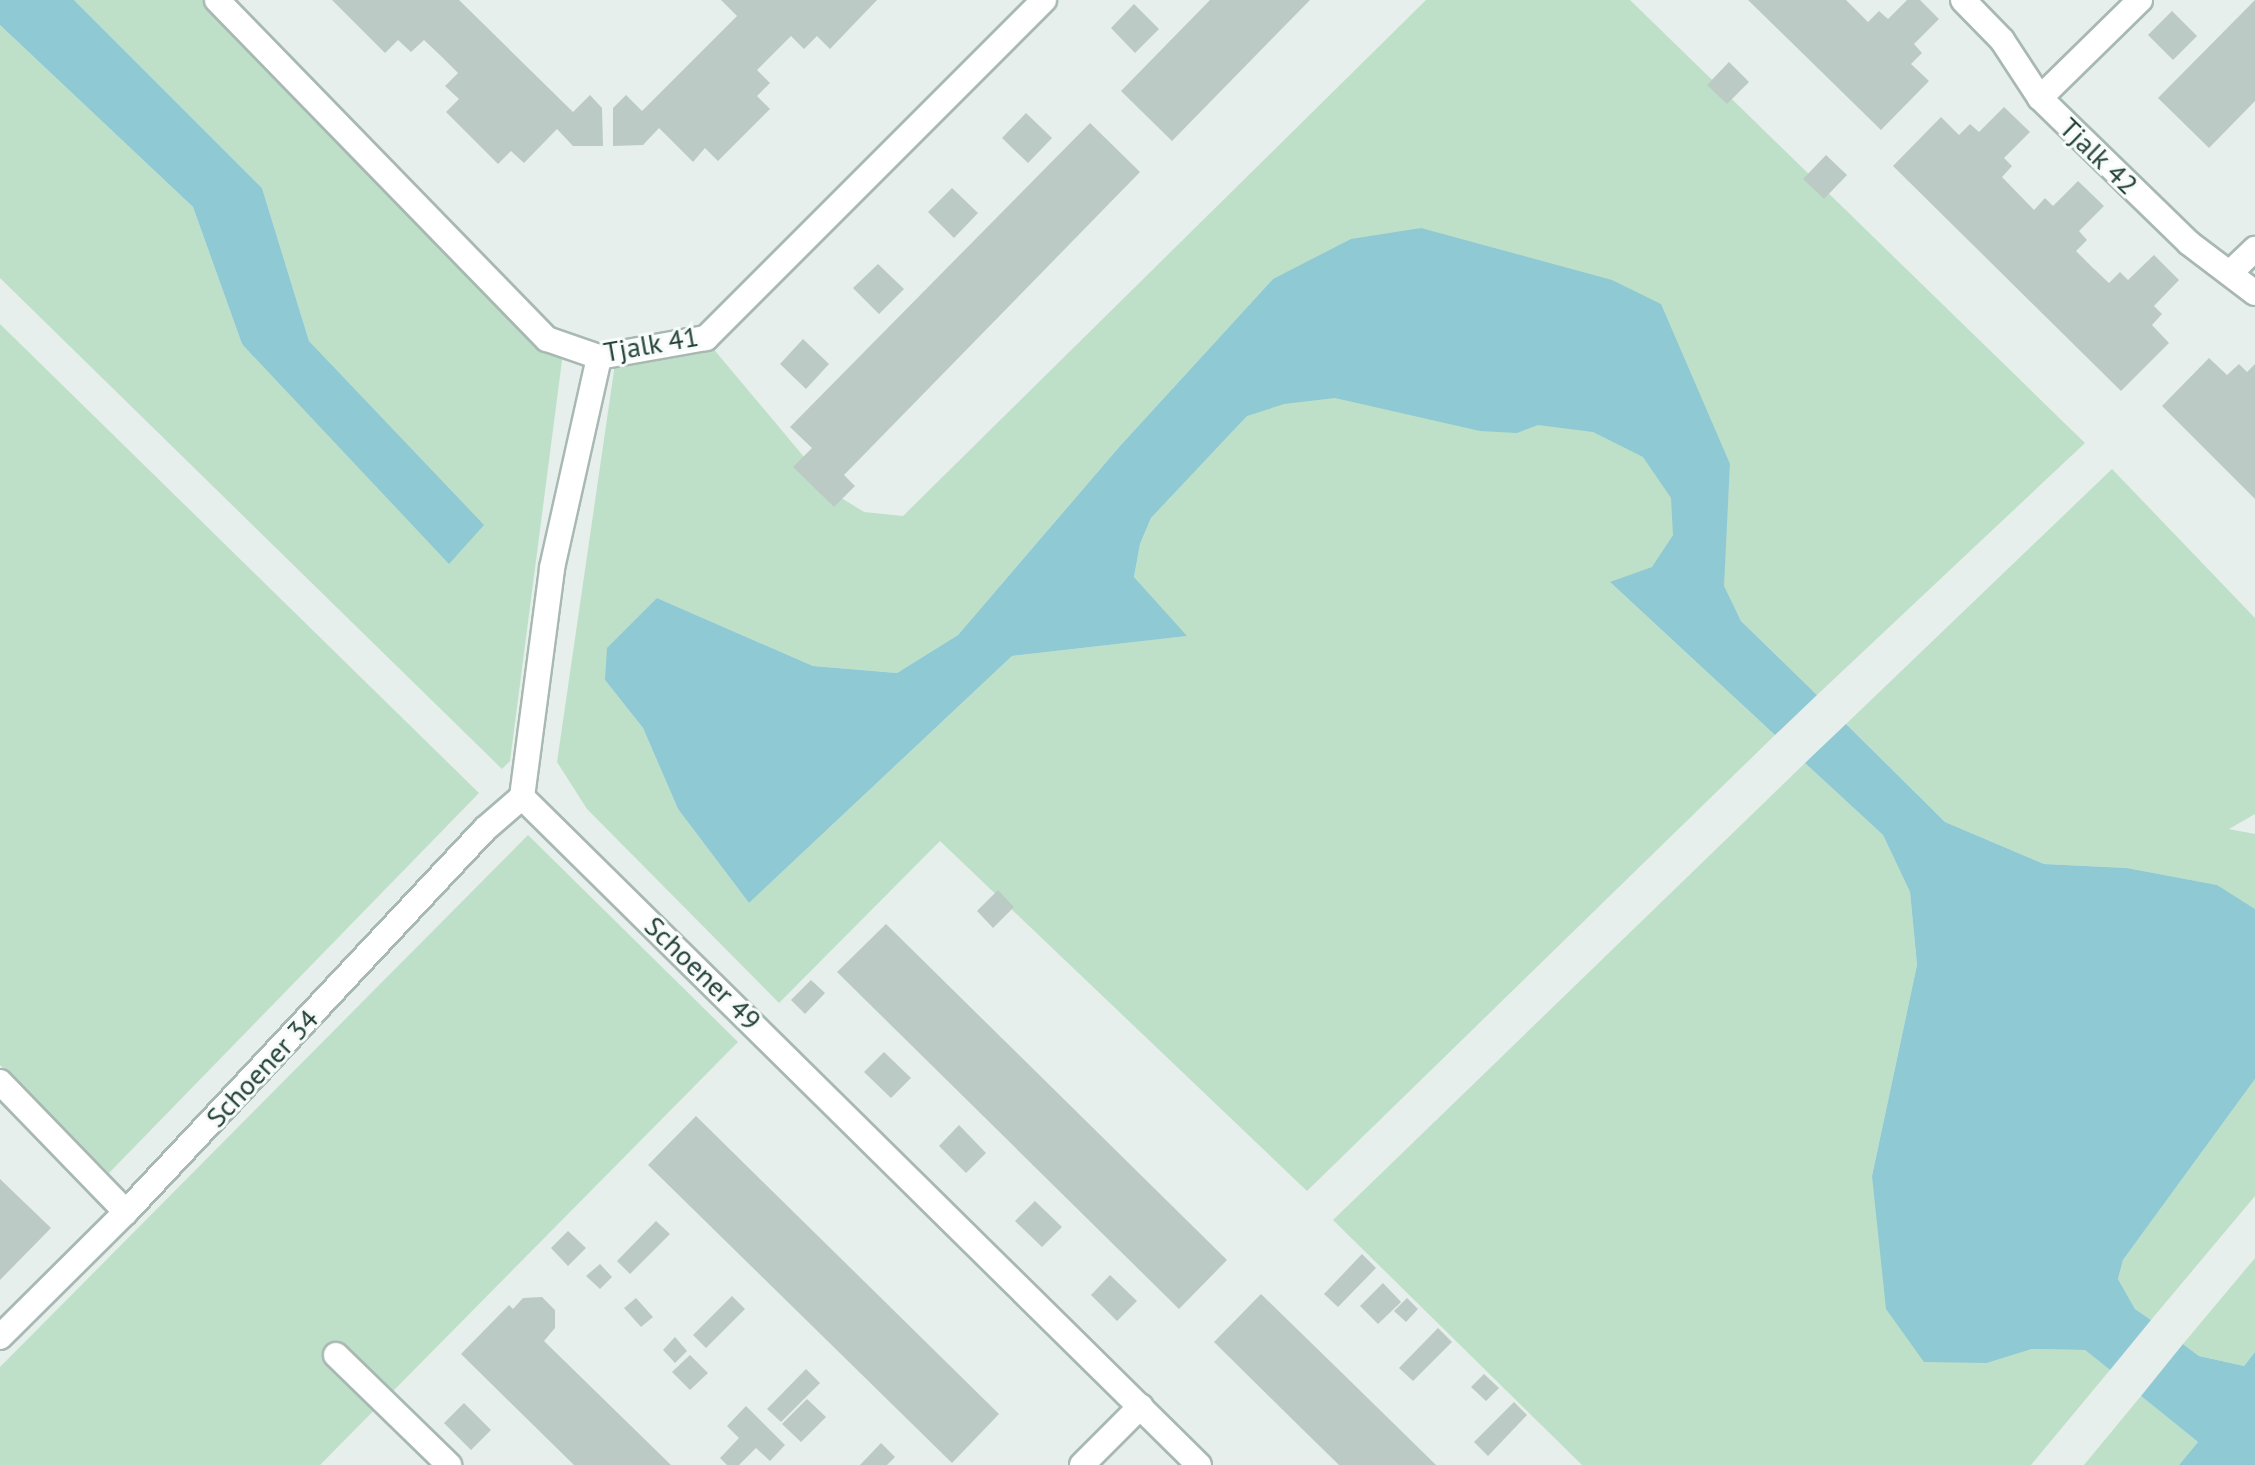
<!DOCTYPE html>
<style>
body{margin:0}
#map{position:relative;width:2255px;height:1465px;overflow:hidden;background:#e6efeb;font-family:"PT Sans",sans-serif}
div>[style]{position:absolute}
.green>*{inset:0;background:#bfe0c8}
.water>*{inset:0;background:#8ec9d4}
.building>*{inset:0;background:#bbcac4}
.roads{filter:drop-shadow(2px 0 #a8b8b2) drop-shadow(-2px 0 #a8b8b2) drop-shadow(0 2px #a8b8b2) drop-shadow(0 -2px #a8b8b2)}
.minor>*{height:24px;margin:-12px;padding:0 12px;transform-origin:12px;border-radius:12px;background:#fff}
.tertiary>*{height:24px;margin:-12px;padding:0 12px;transform-origin:12px;border-radius:12px;background:#fff}
span{translate:-50% -50%;white-space:nowrap;text-align:center;line-height:1.15;-webkit-text-stroke:6px #f7fbf9;paint-order:stroke}
.street-label{font-size:28px;color:#24423a}
</style>
<div id="map">
<div class="green">
<div style="clip-path:polygon(74px 0,205px 0,564px 345px,510px 761px,502px 769px,0 278px,0 25px,193px 207px,242px 344px,483px 525px,309px 341px,262px 188px)"></div>
<div style="clip-path:polygon(1426px 0,1630px 0,2085px 443px,1817px 695px,1741px 621px,1723px 586px,1730px 464px,1461px 242px,1420px 228px,1273px 279px,1120px 446px,958px 635px,897px 673px,813px 666px,657px 598px,605px 680px,643px 728px,678px 809px,749px 903px,1012px 656px,1186px 636px,1134px 577px,1140px 544px,1151px 518px,1244px 419px,1247px 393px,1557px 337px,1694px 518px,1673px 535px,1653px 567px,1611px 583px,1775px 735px,1307px 1191px,940px 841px,779px 1003px,587px 809px,557px 762px,616px 357px,706px 340px,835px 494px,864px 512px,903px 516px)"></div>
<div style="clip-path:polygon(0 324px,479px 793px,109px 1173px,0 1065px)"></div>
<div style="clip-path:polygon(2112px 469px,2255px 618px,2255px 814px,2229px 829px,2255px 834px,2255px 909px,2216px 885px,2127px 868px,2044px 864px,1945px 822px,1846px 724px)"></div>
<div style="clip-path:polygon(1805px 763px,1883px 835px,1910px 892px,1917px 965px,1872px 1176px,1987px 1363px,2032px 1349px,2085px 1350px,2110px 1370px,2031px 1465px,1582px 1465px,1333px 1220px)"></div>
<div style="clip-path:polygon(528px 835px,738px 1042px,320px 1465px,0 1465px,0 1367px)"></div>
<div style="clip-path:polygon(2255px 1079px,2255px 1196px,2151px 1320px,2135px 1309px,2118px 1279px,2123px 1260px)"></div>
<div style="clip-path:polygon(2255px 1258px,2255px 1352px,2244px 1366px,2199px 1356px,2183px 1344px)"></div>
<div style="clip-path:polygon(2141px 1396px,2198px 1442px,2179px 1465px,2084px 1465px)"></div>
</div>
<div class="water">
<div style="clip-path:polygon(0 0,74px 0,262px 188px,309px 341px,484px 525px,449px 564px,242px 344px,193px 207px,0 25px)"></div>
<div style="clip-path:polygon(1421px 228px,1612px 280px,1661px 304px,1730px 464px,1724px 586px,1741px 621px,1817px 695px,1775px 735px,1610px 582px,1652px 567px,1673px 535px,1671px 498px,1643px 457px,1593px 432px,1538px 425px,1517px 433px,1480px 431px,1335px 398px,1284px 404px,1247px 416px,1151px 518px,1140px 544px,1134px 577px,1187px 636px,1012px 656px,749px 903px,678px 809px,643px 728px,605px 680px,607px 648px,657px 598px,813px 666px,897px 673px,958px 635px,1120px 446px,1273px 279px,1351px 239px)"></div>
<div style="clip-path:polygon(1846px 724px,1945px 822px,2044px 864px,2127px 868px,2217px 885px,2255px 909px,2255px 1079px,2123px 1260px,2118px 1279px,2135px 1309px,2151px 1320px,2110px 1370px,2085px 1350px,2032px 1349px,1987px 1363px,1924px 1362px,1886px 1309px,1872px 1176px,1917px 965px,1910px 892px,1883px 835px,1805px 763px)"></div>
<div style="clip-path:polygon(2183px 1344px,2199px 1356px,2244px 1366px,2255px 1352px,2255px 1465px,2179px 1465px,2198px 1442px,2141px 1396px)"></div>
</div>
<div class="building">
<div style="clip-path:polygon(332px 0,459px 0,573px 112px,590px 95px,602px 108px,603px 146px,573px 146px,557px 129px,524px 163px,511px 151px,498px 164px,446px 112px,459px 99px,445px 86px,458px 73px,441px 56px,424px 40px,411px 52px,398px 40px,385px 53px)"></div>
<div style="clip-path:polygon(721px 0,877px 0,830px 49px,817px 36px,804px 49px,791px 36px,757px 70px,770px 83px,757px 96px,770px 109px,718px 161px,705px 148px,693px 162px,659px 128px,643px 145px,613px 146px,613px 108px,626px 95px,642px 111px,737px 16px)"></div>
<div style="clip-path:polygon(1210px 0,1310px 0,1172px 141px,1121px 91px)"></div>
<div style="clip-path:polygon(1748px 0,1846px 0,1868px 22px,1879px 11px,1888px 19px,1907px 0,1920px 0,1939px 19px,1914px 44px,1922px 53px,1911px 64px,1929px 81px,1881px 130px)"></div>
<div style="clip-path:polygon(2255px 0,2255px 101px,2209px 148px,2158px 98px)"></div>
<div style="clip-path:polygon(1134px 4px,1159px 29px,1135px 53px,1111px 28px)"></div>
<div style="clip-path:polygon(2172px 11px,2197px 36px,2173px 60px,2148px 35px)"></div>
<div style="clip-path:polygon(1729px 62px,1749px 82px,1727px 104px,1707px 85px)"></div>
<div style="clip-path:polygon(2004px 107px,2030px 132px,2004px 158px,2012px 166px,2002px 177px,2034px 210px,2045px 198px,2053px 206px,2078px 181px,2104px 206px,2079px 231px,2087px 240px,2076px 251px,2093px 268px,2109px 283px,2120px 272px,2128px 280px,2154px 255px,2179px 280px,2154px 306px,2162px 314px,2152px 325px,2169px 343px,2121px 391px,1893px 166px,1941px 117px,1959px 135px,1970px 124px,1979px 132px)"></div>
<div style="clip-path:polygon(1026px 113px,1052px 138px,1028px 163px,1002px 138px)"></div>
<div style="clip-path:polygon(1090px 123px,1140px 172px,844px 475px,855px 486px,834px 507px,793px 467px,812px 448px,790px 427px)"></div>
<div style="clip-path:polygon(1826px 155px,1847px 175px,1824px 199px,1803px 179px)"></div>
<div style="clip-path:polygon(952px 188px,978px 213px,954px 238px,928px 212px)"></div>
<div style="clip-path:polygon(878px 264px,904px 289px,879px 314px,853px 288px)"></div>
<div style="clip-path:polygon(803px 339px,829px 364px,806px 389px,780px 364px)"></div>
<div style="clip-path:polygon(2209px 358px,2227px 375px,2239px 364px,2247px 372px,2255px 364px,2255px 499px,2162px 406px)"></div>
<div style="clip-path:polygon(998px 890px,1014px 907px,993px 928px,977px 911px)"></div>
<div style="clip-path:polygon(886px 924px,1227px 1260px,1179px 1309px,837px 972px)"></div>
<div style="clip-path:polygon(811px 980px,825px 993px,805px 1014px,791px 1000px)"></div>
<div style="clip-path:polygon(884px 1052px,911px 1078px,891px 1098px,864px 1072px)"></div>
<div style="clip-path:polygon(696px 1116px,999px 1414px,952px 1463px,648px 1165px)"></div>
<div style="clip-path:polygon(959px 1125px,986px 1153px,966px 1173px,939px 1146px)"></div>
<div style="clip-path:polygon(0 1179px,51px 1228px,0 1280px)"></div>
<div style="clip-path:polygon(1035px 1201px,1062px 1227px,1042px 1247px,1015px 1221px)"></div>
<div style="clip-path:polygon(656px 1221px,670px 1234px,630px 1274px,617px 1261px)"></div>
<div style="clip-path:polygon(568px 1231px,586px 1248px,568px 1266px,551px 1248px)"></div>
<div style="clip-path:polygon(1362px 1254px,1376px 1268px,1338px 1307px,1324px 1294px)"></div>
<div style="clip-path:polygon(600px 1264px,612px 1277px,600px 1289px,586px 1276px)"></div>
<div style="clip-path:polygon(1110px 1275px,1137px 1301px,1117px 1321px,1091px 1295px)"></div>
<div style="clip-path:polygon(1383px 1283px,1401px 1302px,1378px 1324px,1360px 1306px)"></div>
<div style="clip-path:polygon(1261px 1294px,1338px 1369px,1436px 1465px,1339px 1465px,1290px 1417px,1214px 1342px)"></div>
<div style="clip-path:polygon(732px 1296px,745px 1309px,706px 1348px,693px 1335px)"></div>
<div style="clip-path:polygon(542px 1297px,555px 1310px,555px 1328px,544px 1341px,671px 1465px,574px 1465px,461px 1354px,509px 1305px,513px 1309px,523px 1298px)"></div>
<div style="clip-path:polygon(636px 1298px,653px 1317px,641px 1327px,624px 1308px)"></div>
<div style="clip-path:polygon(1407px 1298px,1418px 1309px,1406px 1322px,1394px 1311px)"></div>
<div style="clip-path:polygon(1438px 1328px,1452px 1342px,1413px 1381px,1399px 1368px)"></div>
<div style="clip-path:polygon(675px 1337px,687px 1351px,675px 1363px,663px 1350px)"></div>
<div style="clip-path:polygon(690px 1355px,708px 1373px,690px 1390px,672px 1372px)"></div>
<div style="clip-path:polygon(806px 1369px,820px 1383px,781px 1422px,767px 1409px)"></div>
<div style="clip-path:polygon(1484px 1374px,1499px 1388px,1486px 1401px,1471px 1387px)"></div>
<div style="clip-path:polygon(807px 1399px,826px 1417px,801px 1442px,782px 1424px)"></div>
<div style="clip-path:polygon(1514px 1402px,1527px 1415px,1488px 1456px,1474px 1442px)"></div>
<div style="clip-path:polygon(464px 1403px,491px 1430px,471px 1450px,444px 1423px)"></div>
<div style="clip-path:polygon(746px 1406px,785px 1445px,770px 1461px,756px 1448px,739px 1465px,727px 1465px,720px 1458px,739px 1438px,727px 1426px)"></div>
<div style="clip-path:polygon(881px 1443px,895px 1457px,887px 1465px,860px 1465px)"></div>
</div>
<div class="roads">
<div class="minor">
<div style="left:1963px;top:0;width:56px;rotate:45.7deg"></div>
<div style="left:2002px;top:40px;width:69px;rotate:56.8deg"></div>
<div style="left:2040px;top:98px;width:208px;rotate:44.2deg"></div>
<div style="left:2189px;top:243px;width:83px;rotate:37.1deg"></div>
<div style="left:2040px;top:98px;width:140px;rotate:-44.4deg"></div>
<div style="left:2232px;top:271px;width:32px;rotate:-44deg"></div>
<div style="left:522px;top:797px;width:951px;rotate:44.62deg"></div>
<div style="left:522px;top:797px;width:231px;rotate:-82.5deg"></div>
<div style="left:552px;top:568px;width:216px;rotate:-77.4deg"></div>
<div style="left:0;top:1082px;width:181px;rotate:45.9deg"></div>
<div style="left:0;top:1337px;width:177px;rotate:-44.8deg"></div>
<div style="left:126px;top:1212px;width:525px;rotate:-46.85deg"></div>
<div style="left:485px;top:829px;width:49px;rotate:-40.9deg"></div>
<div style="left:336px;top:1355px;width:158px;rotate:44.2deg"></div>
<div style="left:1082px;top:1465px;width:83px;rotate:-45deg"></div>
</div>
<div class="tertiary">
<div style="left:217px;top:0;width:473px;rotate:45.8deg"></div>
<div style="left:547px;top:339px;width:55px;rotate:19.1deg"></div>
<div style="left:599px;top:357px;width:109px;rotate:-10.1deg"></div>
<div style="left:706px;top:338px;width:478px;rotate:-45deg"></div>
</div>
</div>
<div class="street-label">
<span style="left:2099px;top:156px;rotate:44deg">Tjalk 42</span>
<span style="left:651px;top:344px;rotate:-10deg">Tjalk 41</span>
<span style="left:703px;top:973px;rotate:44deg">Schoener 49</span>
<span style="left:262px;top:1068px;rotate:-47deg">Schoener 34</span>
</div>
</div>
